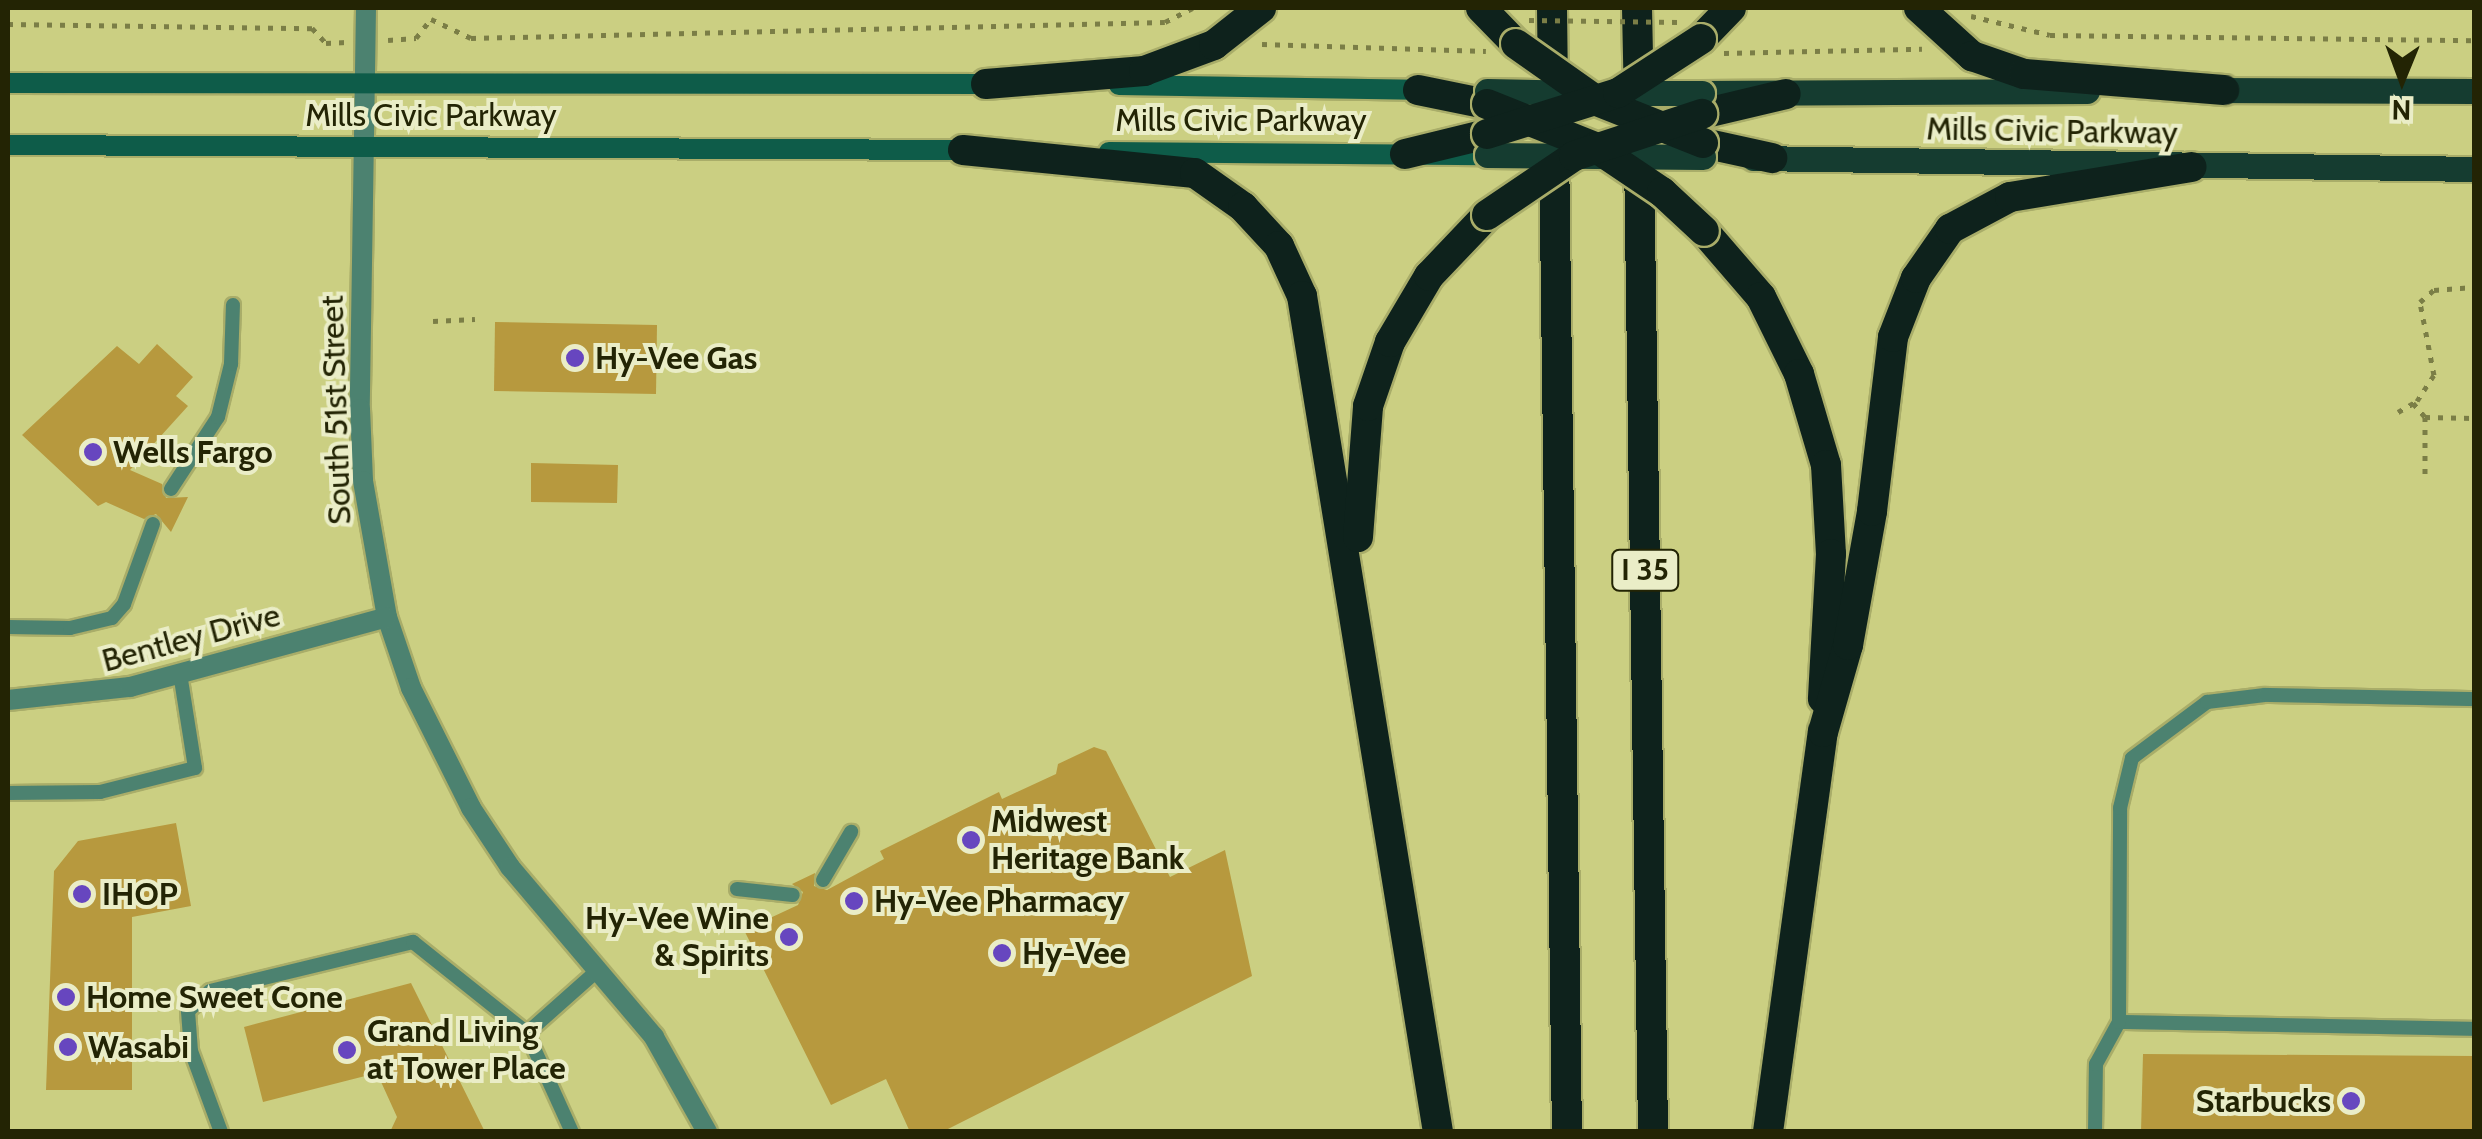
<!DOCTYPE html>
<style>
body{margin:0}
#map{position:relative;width:2482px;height:1139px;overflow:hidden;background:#cbcf82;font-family:Cabin,sans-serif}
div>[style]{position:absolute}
.building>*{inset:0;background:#b7993e}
.path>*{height:5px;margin-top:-2.5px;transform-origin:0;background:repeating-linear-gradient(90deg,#7b7e46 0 5px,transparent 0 13px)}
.roads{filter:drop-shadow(2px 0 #a9ad69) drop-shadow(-2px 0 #a9ad69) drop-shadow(0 2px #a9ad69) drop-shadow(0 -2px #a9ad69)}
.lane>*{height:14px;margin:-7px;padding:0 7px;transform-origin:7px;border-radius:7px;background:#4c8270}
.street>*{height:20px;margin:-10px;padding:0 10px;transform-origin:10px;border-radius:10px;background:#4c8270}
.secondary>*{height:20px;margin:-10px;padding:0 10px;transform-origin:10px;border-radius:10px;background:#0e5c49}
.primary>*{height:25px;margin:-12.5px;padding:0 12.5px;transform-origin:12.5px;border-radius:12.5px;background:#153c30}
.highway>*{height:30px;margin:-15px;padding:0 15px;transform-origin:15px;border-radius:15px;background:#0e221c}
.path-bridge>*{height:5px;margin-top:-2.5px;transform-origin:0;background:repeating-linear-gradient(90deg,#7b7e46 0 5px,transparent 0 13px)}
.bridges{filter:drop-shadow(2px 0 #a9ad69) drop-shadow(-2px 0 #a9ad69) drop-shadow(0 2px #a9ad69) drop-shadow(0 -2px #a9ad69)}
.primary-bridge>*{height:25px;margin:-12.5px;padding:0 12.5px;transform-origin:12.5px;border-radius:12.5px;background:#153c30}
.highway-bridge>*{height:30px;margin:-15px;padding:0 15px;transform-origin:15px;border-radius:15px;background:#0e221c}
.dots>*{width:28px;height:28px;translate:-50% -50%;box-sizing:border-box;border:5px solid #eaedc7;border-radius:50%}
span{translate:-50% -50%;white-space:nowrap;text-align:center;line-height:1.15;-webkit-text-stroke:8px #eaedc7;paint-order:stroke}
.shield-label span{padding:2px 8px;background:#eaedc7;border:2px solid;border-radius:8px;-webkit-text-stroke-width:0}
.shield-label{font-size:30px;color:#232404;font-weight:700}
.street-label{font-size:32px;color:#232404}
.poi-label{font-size:32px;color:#232404;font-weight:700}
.left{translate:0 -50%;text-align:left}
.right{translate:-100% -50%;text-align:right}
.frame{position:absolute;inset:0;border:10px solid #232404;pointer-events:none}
.north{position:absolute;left:2352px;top:30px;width:100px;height:100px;-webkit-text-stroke:8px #eaedc7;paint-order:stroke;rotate:181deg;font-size:28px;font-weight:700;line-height:40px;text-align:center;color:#232404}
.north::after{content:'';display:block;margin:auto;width:35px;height:45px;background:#232404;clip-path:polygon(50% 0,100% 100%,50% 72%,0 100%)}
</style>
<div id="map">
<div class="building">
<div style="clip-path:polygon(495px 322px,657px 325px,656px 394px,494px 391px)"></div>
<div style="clip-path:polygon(157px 344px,193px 377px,176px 396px,188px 406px,130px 470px,162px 484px,166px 498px,188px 497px,171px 532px,156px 514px,144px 519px,106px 502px,98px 506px,22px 435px,117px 346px,139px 364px)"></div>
<div style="clip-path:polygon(531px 463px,618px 465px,617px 503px,531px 502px)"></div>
<div style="clip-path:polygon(1094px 747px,1106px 751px,1170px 877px,1225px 850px,1252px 976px,942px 1132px,910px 1132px,886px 1079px,831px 1105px,744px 930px,798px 905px,803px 892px,792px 884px,815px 873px,814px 886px,827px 890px,884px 859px,880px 851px,999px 792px,1002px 799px,1056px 774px,1058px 764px)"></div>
<div style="clip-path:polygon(176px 823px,191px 906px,132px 917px,132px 1090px,46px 1090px,54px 871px,78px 841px)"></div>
<div style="clip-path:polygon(411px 983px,485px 1132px,390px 1132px,397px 1117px,377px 1073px,263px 1102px,244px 1027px)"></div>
<div style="clip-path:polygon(2143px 1054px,2474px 1056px,2474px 1132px,2141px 1132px)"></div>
</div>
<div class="path">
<div style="left:1971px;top:16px;width:81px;rotate:13.5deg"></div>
<div style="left:2050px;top:35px;width:424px;rotate:0.7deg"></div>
<div style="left:8px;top:24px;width:304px;rotate:0.8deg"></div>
<div style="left:312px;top:28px;width:21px;rotate:47deg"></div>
<div style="left:326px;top:43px;width:21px;rotate:-3deg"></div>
<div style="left:388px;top:40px;width:28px;rotate:-4deg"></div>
<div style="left:416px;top:38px;width:24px;rotate:-52deg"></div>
<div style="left:431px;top:19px;width:44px;rotate:25.4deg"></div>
<div style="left:471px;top:38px;width:694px;rotate:-1.32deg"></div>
<div style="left:1165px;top:22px;width:31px;rotate:-27deg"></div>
<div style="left:1262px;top:44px;width:224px;rotate:1.8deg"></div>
<div style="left:1724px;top:53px;width:198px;rotate:-1.2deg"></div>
<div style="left:433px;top:321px;width:42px;rotate:-2.7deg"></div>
<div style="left:2413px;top:403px;width:18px;rotate:49deg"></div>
<div style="left:2425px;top:417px;width:58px;rotate:90deg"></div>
<div style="left:2398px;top:412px;width:22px;rotate:-30deg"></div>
<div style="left:2417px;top:401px;width:31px;rotate:-57deg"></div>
<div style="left:2434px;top:375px;width:74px;rotate:-100.9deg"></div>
<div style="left:2420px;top:302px;width:18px;rotate:-41deg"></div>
<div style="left:2434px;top:290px;width:40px;rotate:-4.3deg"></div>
<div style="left:2425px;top:417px;width:49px;rotate:1.2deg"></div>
</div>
<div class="roads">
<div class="lane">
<div style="left:171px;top:489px;width:86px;rotate:-56.9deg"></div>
<div style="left:218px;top:417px;width:55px;rotate:-76.2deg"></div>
<div style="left:231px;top:364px;width:59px;rotate:-88.1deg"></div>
<div style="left:8px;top:627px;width:62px;rotate:0.9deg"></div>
<div style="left:70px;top:628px;width:43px;rotate:-13.4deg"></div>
<div style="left:112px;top:618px;width:18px;rotate:-49deg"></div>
<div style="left:124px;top:604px;width:85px;rotate:-70.1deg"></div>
<div style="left:8px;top:793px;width:92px;rotate:-0.6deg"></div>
<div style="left:100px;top:792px;width:98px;rotate:-14.2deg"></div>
<div style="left:195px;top:768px;width:96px;rotate:-99deg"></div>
<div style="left:823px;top:880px;width:56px;rotate:-59.7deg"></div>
<div style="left:737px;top:889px;width:56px;rotate:6.1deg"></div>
<div style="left:2119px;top:1022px;width:355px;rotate:1.1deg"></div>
<div style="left:527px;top:1033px;width:109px;rotate:65.6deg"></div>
<div style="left:221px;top:1132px;width:86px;rotate:-110.3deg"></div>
<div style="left:191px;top:1051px;width:40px;rotate:-94.3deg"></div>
<div style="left:188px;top:1011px;width:30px;rotate:-42deg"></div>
<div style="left:210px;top:991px;width:209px;rotate:-13.6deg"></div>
<div style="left:413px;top:942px;width:146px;rotate:38.6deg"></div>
<div style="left:527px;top:1033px;width:96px;rotate:-41.6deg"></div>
<div style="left:2095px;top:1132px;width:68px;rotate:-89.2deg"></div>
<div style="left:2096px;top:1064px;width:48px;rotate:-61.3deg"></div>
<div style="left:2119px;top:1022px;width:214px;rotate:-89.7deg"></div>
<div style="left:2120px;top:808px;width:51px;rotate:-76.5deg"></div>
<div style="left:2132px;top:758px;width:94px;rotate:-36.7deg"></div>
<div style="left:2207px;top:702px;width:58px;rotate:-6.9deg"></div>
<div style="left:2265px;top:695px;width:209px;rotate:1.1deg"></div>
</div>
<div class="street">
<div style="left:366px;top:8px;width:401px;rotate:90.9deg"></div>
<div style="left:360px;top:409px;width:72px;rotate:87.6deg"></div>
<div style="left:363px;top:481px;width:138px;rotate:80deg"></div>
<div style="left:387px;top:617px;width:75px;rotate:71.3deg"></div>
<div style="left:411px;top:688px;width:134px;rotate:63.4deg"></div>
<div style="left:471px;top:808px;width:71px;rotate:56.5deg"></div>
<div style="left:510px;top:867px;width:223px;rotate:49.7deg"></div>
<div style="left:654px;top:1037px;width:109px;rotate:60.8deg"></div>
<div style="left:8px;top:700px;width:123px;rotate:-6.1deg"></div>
<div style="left:130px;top:687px;width:266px;rotate:-15.2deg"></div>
</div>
<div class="secondary">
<div style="left:8px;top:83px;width:987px;rotate:0.06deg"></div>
<div style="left:1119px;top:85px;width:311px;rotate:0.9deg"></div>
<div style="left:8px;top:145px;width:967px;rotate:0.3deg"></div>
<div style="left:1109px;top:152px;width:378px;rotate:0.5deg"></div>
</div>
<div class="primary">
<div style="left:2207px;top:90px;width:267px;rotate:0.2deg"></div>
<div style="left:1702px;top:93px;width:385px;rotate:-0.3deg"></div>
<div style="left:1753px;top:158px;width:721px;rotate:0.87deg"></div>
</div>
<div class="highway">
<div style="left:1481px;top:8px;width:50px;rotate:45.8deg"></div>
<div style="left:1552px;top:8px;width:81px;rotate:89.3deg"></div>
<div style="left:1637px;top:8px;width:96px;rotate:88.8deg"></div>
<div style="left:1919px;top:8px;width:72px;rotate:42.2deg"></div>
<div style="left:1972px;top:56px;width:55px;rotate:19.1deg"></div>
<div style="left:2024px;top:74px;width:201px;rotate:4.6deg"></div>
<div style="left:1701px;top:39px;width:43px;rotate:-45.9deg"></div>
<div style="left:986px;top:84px;width:159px;rotate:-4.7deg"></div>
<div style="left:1144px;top:71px;width:75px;rotate:-20.4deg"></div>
<div style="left:1214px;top:45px;width:60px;rotate:-38.2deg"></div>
<div style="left:1418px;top:90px;width:70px;rotate:11.5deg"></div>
<div style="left:1702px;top:114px;width:86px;rotate:-13.4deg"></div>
<div style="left:1703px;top:143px;width:71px;rotate:12.3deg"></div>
<div style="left:1554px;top:145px;width:987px;rotate:89.25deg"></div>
<div style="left:963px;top:150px;width:233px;rotate:5.7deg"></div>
<div style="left:1195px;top:173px;width:59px;rotate:35.3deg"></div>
<div style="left:1243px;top:207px;width:53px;rotate:47.3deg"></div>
<div style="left:1279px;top:246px;width:55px;rotate:65.3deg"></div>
<div style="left:1302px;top:296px;width:847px;rotate:80.76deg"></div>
<div style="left:1405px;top:154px;width:84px;rotate:-13.7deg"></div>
<div style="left:1639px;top:155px;width:977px;rotate:89.18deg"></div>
<div style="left:1704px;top:231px;width:87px;rotate:49.2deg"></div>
<div style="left:1761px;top:297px;width:86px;rotate:63.7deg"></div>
<div style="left:1799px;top:374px;width:95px;rotate:73.5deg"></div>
<div style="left:1826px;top:465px;width:89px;rotate:86.8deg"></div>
<div style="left:1831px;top:554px;width:145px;rotate:93.2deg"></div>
<div style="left:1358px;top:537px;width:131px;rotate:-85.6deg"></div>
<div style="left:1368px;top:406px;width:68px;rotate:-71deg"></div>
<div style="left:1390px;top:342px;width:77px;rotate:-59.4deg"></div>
<div style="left:1429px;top:276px;width:84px;rotate:-46.4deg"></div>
<div style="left:1768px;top:1132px;width:404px;rotate:-82.2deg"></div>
<div style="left:1823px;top:732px;width:91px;rotate:-74deg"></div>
<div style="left:1848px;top:645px;width:136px;rotate:-79.8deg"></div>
<div style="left:1872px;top:511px;width:175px;rotate:-83.1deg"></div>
<div style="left:1893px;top:337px;width:63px;rotate:-68.7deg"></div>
<div style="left:1916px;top:278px;width:60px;rotate:-55.2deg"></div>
<div style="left:1950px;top:229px;width:68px;rotate:-28.1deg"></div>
<div style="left:2010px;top:197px;width:184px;rotate:-9.4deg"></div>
</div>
</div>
<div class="path-bridge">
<div style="left:1529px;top:20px;width:149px;rotate:0.8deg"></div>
</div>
<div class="bridges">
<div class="primary-bridge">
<div style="left:1487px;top:91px;width:97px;rotate:1.2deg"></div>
<div style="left:1618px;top:93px;width:84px"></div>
<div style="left:1487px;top:155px;width:216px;rotate:0.5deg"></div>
</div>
<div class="highway-bridge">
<div style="left:1516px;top:44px;width:99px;rotate:35.1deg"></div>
<div style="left:1597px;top:101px;width:114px;rotate:21.6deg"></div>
<div style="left:1487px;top:104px;width:116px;rotate:21.7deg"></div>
<div style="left:1595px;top:147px;width:81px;rotate:33.9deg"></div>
<div style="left:1662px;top:192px;width:57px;rotate:42.9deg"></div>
<div style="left:1487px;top:134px;width:137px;rotate:-17.4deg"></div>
<div style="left:1618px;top:93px;width:99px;rotate:-33deg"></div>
<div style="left:1487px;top:215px;width:105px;rotate:-34.1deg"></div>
<div style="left:1574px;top:156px;width:135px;rotate:-18.2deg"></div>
</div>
</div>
<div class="dots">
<div style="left:575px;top:358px;background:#6746bf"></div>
<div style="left:93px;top:452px;background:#6746bf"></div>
<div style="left:971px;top:840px;background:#6746bf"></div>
<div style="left:82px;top:894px;background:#6746bf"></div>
<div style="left:854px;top:901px;background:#6746bf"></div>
<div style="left:789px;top:937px;background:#6746bf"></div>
<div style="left:1002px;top:953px;background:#6746bf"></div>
<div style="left:66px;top:997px;background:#6746bf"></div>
<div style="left:68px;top:1047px;background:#6746bf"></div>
<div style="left:347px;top:1050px;background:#6746bf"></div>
<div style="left:2351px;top:1101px;background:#6746bf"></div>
</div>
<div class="shield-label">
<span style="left:1645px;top:570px">I 35</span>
</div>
<div class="street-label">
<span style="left:431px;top:115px">Mills Civic Parkway</span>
<span style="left:1241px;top:120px">Mills Civic Parkway</span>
<span style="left:2052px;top:131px;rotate:1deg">Mills Civic Parkway</span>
<span style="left:336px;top:410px;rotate:-92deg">South 51st Street</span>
<span style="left:191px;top:638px;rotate:-15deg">Bentley Drive</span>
</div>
<div class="poi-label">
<span class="left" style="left:595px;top:358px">Hy-Vee Gas</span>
<span class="left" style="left:113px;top:452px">Wells Fargo</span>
<span class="left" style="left:991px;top:840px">Midwest<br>Heritage Bank</span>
<span class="left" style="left:102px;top:894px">IHOP</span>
<span class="left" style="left:874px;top:901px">Hy-Vee Pharmacy</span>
<span class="right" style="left:769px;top:937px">Hy-Vee Wine<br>&amp; Spirits</span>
<span class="left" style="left:1022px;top:953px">Hy-Vee</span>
<span class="left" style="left:86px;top:997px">Home Sweet Cone</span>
<span class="left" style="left:367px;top:1050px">Grand Living<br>at Tower Place</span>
<span class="left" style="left:88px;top:1047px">Wasabi</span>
<span class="right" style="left:2331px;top:1101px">Starbucks</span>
</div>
<div class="frame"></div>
<div class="north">N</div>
</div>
